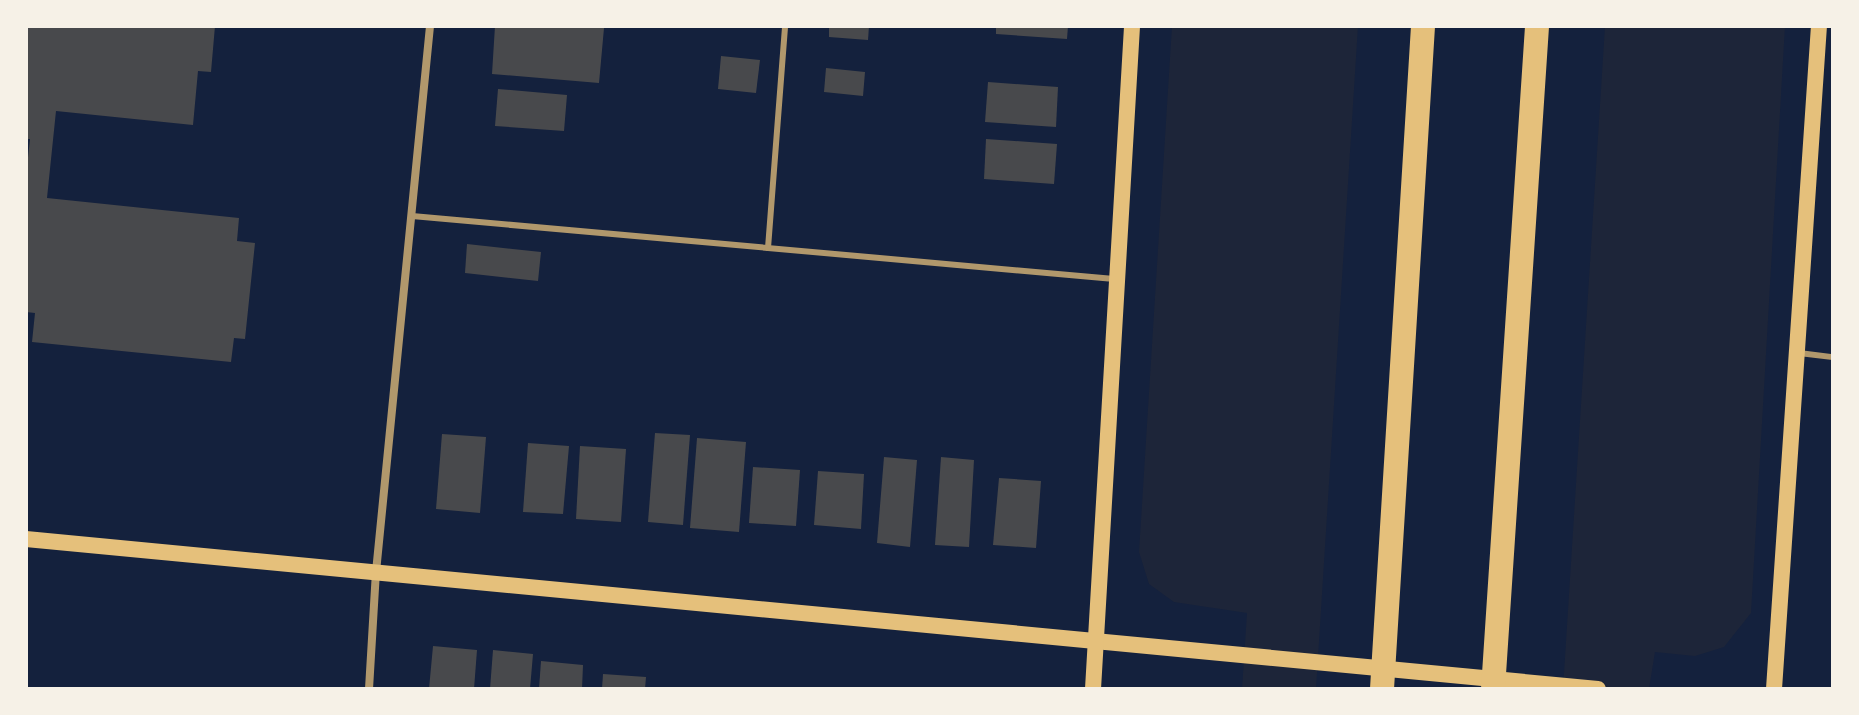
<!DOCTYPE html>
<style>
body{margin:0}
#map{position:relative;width:1859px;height:715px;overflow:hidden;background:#14213d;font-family:"IBM Plex Serif",serif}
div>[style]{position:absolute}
.green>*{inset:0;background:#1d2539}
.building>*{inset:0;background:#48494c}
.service>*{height:6px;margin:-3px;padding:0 3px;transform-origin:3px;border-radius:3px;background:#b1986c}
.minor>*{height:8px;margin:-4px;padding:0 4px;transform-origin:4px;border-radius:4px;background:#b1986c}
.secondary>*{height:16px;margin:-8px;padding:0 8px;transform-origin:8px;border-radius:8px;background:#e5c07b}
.motorway>*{height:24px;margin:-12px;padding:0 12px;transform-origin:12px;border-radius:12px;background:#e5c07b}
span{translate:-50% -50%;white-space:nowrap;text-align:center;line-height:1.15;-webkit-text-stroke:6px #f6f1e7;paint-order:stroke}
.frame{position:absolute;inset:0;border:28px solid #f6f1e7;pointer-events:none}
</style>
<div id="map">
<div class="green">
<div style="clip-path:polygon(1172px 26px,1358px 26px,1316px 689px,1242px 689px,1247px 613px,1174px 602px,1149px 584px,1139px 552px)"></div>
<div style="clip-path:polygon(1605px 26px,1785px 26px,1751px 613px,1724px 647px,1695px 656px,1655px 652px,1649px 689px,1563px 689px)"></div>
</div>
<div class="building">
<div style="clip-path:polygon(26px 26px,215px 26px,211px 72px,198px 71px,193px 125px,56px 111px,47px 198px,239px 218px,237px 241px,255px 243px,245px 339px,234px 338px,231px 362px,32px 342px,35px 313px,26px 312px,26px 176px,30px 139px,26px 139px)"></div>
<div style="clip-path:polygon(495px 26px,604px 28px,599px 83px,492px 74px)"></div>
<div style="clip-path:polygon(829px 26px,869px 26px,868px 40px,829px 37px)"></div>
<div style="clip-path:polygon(996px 26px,1068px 26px,1067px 39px,996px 34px)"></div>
<div style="clip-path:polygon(721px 56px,760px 60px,756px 93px,718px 89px)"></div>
<div style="clip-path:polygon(826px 68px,865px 72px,863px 96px,824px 92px)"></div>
<div style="clip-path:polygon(988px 82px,1058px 87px,1056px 127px,985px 122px)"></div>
<div style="clip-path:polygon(498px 89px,567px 95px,564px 131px,495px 126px)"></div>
<div style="clip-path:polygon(986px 139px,1057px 144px,1054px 184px,984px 179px)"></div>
<div style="clip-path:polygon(467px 244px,541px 252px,538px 281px,465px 273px)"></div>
<div style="clip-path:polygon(655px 433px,690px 435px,683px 525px,648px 522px)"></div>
<div style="clip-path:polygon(442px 434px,486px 437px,480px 513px,436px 509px)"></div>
<div style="clip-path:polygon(697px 438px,746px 442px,739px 532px,690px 528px)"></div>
<div style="clip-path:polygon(528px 443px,569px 446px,563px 514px,523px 512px)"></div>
<div style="clip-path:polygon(580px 446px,626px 449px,621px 522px,576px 519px)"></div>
<div style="clip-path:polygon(884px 457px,917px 460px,910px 547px,877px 543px)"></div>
<div style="clip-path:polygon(941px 457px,974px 460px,969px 547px,935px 545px)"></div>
<div style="clip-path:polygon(753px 467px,800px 470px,796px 526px,749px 523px)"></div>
<div style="clip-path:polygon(818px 471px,864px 474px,861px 529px,814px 525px)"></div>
<div style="clip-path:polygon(999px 478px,1041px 481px,1036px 548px,993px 545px)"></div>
<div style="clip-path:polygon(433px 646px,477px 650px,474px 689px,429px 689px)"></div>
<div style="clip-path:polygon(493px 650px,533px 654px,530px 689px,490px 689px)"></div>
<div style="clip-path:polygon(541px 661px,583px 665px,582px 689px,539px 689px)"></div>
<div style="clip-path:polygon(603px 674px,646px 677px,645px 689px,602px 689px)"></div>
</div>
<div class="service">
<div style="left:412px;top:216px;width:705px;rotate:5.13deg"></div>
<div style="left:768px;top:248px;width:223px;rotate:-85.6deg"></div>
<div style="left:1799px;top:353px;width:34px;rotate:7deg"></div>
</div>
<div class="minor">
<div style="left:369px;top:689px;width:117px;rotate:-86.6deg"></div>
<div style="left:376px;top:572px;width:549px;rotate:-84.35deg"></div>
</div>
<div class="secondary">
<div style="left:26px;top:539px;width:1579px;rotate:5.45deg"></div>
<div style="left:1093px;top:689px;width:664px;rotate:-86.63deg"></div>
<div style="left:1774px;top:689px;width:665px;rotate:-86.12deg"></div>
</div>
<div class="motorway">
<div style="left:1382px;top:689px;width:664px;rotate:-86.46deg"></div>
<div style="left:1493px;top:689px;width:664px;rotate:-86.2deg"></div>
</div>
<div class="frame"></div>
</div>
